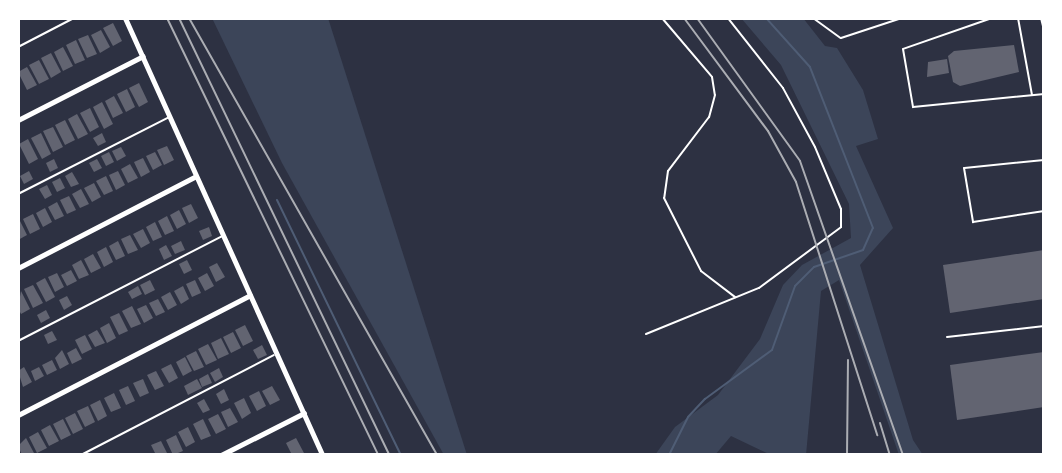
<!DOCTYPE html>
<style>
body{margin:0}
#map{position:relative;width:1062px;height:473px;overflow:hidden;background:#2d3142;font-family:Rubik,sans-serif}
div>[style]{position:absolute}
.green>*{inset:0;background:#3c4559}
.stream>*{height:2px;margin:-1px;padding:0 1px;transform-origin:1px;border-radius:1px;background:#4f5d75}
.building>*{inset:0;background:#626471}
.service>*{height:2px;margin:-1px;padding:0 1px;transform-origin:1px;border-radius:1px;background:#fff}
.minor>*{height:5px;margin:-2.5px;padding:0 2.5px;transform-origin:2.5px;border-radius:2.5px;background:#fff}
.rail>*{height:2px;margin:-1px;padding:0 1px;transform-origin:1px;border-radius:1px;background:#abadb3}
span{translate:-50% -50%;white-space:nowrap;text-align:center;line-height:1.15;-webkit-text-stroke:4.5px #fff;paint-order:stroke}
.frame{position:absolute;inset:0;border:20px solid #fff;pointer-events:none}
</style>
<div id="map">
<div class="green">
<div style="clip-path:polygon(212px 18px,328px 18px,467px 455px,444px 455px,282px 163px)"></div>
<div style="clip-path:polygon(741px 18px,803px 18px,825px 46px,837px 48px,863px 90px,878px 139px,856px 146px,893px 228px,860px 265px,913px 440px,923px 455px,899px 455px,839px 280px,821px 291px,806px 455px,771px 455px,731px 436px,715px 455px,655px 455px,675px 427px,718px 395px,760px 339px,783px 285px,802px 265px,851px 238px,849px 204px,781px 65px)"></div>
</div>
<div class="stream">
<div style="left:277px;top:200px;width:284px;rotate:64.1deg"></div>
<div style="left:669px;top:455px;width:42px;rotate:-63.4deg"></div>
<div style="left:688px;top:417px;width:25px;rotate:-47deg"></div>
<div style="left:705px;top:399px;width:83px;rotate:-36.2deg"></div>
<div style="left:772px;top:350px;width:68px;rotate:-70.2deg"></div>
<div style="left:795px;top:286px;width:27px;rotate:-45deg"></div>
<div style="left:814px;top:267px;width:52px;rotate:-19.1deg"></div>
<div style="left:863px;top:250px;width:24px;rotate:-66deg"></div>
<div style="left:873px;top:228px;width:173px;rotate:-111.4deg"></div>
<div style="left:810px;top:67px;width:66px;rotate:-131.9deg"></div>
</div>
<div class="building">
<div style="clip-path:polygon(113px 23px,122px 41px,113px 46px,103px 28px)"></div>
<div style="clip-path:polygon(101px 30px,110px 47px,100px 53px,91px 35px)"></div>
<div style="clip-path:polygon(88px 35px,97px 54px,87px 58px,78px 39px)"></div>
<div style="clip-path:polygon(76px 40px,85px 60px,75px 64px,66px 45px)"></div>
<div style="clip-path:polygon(1014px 45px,1019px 72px,960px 86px,953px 82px,948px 56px,954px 51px)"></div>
<div style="clip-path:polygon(63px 47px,73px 66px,63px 71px,54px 52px)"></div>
<div style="clip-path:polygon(51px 53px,61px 72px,51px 78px,41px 58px)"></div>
<div style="clip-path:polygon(947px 59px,949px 73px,927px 77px,928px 62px)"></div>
<div style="clip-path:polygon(39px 60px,49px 79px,39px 84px,29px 65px)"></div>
<div style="clip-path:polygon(27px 67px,37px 85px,27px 90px,18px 72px)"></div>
<div style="clip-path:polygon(139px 83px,148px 102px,139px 107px,129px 88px)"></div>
<div style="clip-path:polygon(127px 89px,135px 107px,126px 112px,117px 94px)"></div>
<div style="clip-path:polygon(114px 96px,123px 113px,113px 118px,105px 101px)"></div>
<div style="clip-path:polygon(102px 102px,113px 124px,104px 129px,93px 107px)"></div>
<div style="clip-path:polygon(90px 108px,99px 127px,90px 132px,80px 113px)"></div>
<div style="clip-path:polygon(77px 114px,88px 134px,78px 139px,68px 119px)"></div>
<div style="clip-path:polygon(65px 120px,75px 140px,65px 145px,55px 125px)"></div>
<div style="clip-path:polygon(53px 127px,63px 147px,53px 152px,43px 131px)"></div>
<div style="clip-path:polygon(41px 133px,51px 154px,42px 159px,31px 138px)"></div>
<div style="clip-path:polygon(102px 133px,106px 142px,98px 146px,93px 138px)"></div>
<div style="clip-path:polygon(28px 139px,38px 159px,29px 164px,19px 144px)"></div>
<div style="clip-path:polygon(167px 146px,174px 160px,164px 165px,157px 150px)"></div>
<div style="clip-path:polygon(121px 147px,126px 156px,117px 161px,112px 151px)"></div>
<div style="clip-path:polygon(109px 152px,114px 162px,106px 166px,101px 156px)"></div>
<div style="clip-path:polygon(155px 152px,162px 165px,153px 170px,146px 156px)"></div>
<div style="clip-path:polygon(143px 158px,150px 172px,141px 177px,134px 162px)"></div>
<div style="clip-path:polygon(54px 159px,58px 168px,50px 172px,46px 163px)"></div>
<div style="clip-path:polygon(97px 159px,102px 168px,94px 172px,89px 163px)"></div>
<div style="clip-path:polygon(130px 164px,138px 178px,128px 183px,121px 169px)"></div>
<div style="clip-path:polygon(29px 171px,33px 179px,24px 184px,20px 176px)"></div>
<div style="clip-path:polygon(118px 171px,125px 185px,116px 190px,109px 175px)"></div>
<div style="clip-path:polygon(72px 172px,79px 184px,71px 187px,65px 176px)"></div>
<div style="clip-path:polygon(106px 176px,113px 191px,104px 195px,96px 181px)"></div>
<div style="clip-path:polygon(60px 178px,65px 188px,57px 192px,52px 182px)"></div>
<div style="clip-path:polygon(94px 183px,101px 197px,92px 202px,84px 188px)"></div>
<div style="clip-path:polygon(47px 185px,52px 195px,45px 199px,39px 189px)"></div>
<div style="clip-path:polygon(81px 189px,89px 204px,80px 208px,72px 194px)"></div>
<div style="clip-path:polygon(69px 196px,76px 210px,67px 214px,60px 200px)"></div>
<div style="clip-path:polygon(57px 202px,64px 216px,55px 220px,48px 207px)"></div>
<div style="clip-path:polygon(191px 204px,198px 218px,189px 223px,182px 208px)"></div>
<div style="clip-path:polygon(45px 208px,52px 222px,43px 227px,36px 213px)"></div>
<div style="clip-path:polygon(179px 210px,186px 224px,177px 229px,170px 215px)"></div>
<div style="clip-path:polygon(33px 214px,40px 229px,30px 234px,23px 219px)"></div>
<div style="clip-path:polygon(167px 216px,174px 231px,165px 235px,158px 221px)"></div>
<div style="clip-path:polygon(20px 221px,27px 235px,18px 240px,18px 222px)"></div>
<div style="clip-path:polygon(155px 222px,162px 237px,153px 241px,146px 227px)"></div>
<div style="clip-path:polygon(209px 227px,212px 236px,203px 240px,199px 231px)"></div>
<div style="clip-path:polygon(143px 229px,150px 243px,141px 248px,133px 234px)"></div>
<div style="clip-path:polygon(130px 235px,138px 250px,128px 254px,121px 239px)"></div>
<div style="clip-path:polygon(118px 241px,125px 256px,116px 260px,109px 246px)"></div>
<div style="clip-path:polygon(181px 241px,185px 250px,175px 254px,171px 246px)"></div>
<div style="clip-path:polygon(166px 245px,172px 256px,164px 260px,159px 249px)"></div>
<div style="clip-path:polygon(106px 247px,113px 262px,104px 267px,97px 252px)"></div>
<div style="clip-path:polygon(1044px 250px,1044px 299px,950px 313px,943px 265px)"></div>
<div style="clip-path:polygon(93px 254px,101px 268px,91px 273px,84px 259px)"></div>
<div style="clip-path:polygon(81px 260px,89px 275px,79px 279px,72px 265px)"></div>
<div style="clip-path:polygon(187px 260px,192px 270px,184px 274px,179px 264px)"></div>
<div style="clip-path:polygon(217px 263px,225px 277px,216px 282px,209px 267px)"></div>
<div style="clip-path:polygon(71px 270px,77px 281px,67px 286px,61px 275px)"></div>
<div style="clip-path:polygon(57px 273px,64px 287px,55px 292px,48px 277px)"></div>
<div style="clip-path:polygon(207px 273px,214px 286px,205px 291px,198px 278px)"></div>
<div style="clip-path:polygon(45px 278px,55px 297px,46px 302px,36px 283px)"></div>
<div style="clip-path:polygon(150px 280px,155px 290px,145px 295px,140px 285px)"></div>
<div style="clip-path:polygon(195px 280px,201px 293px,192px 297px,186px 284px)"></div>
<div style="clip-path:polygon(33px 285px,43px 303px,33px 308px,24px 289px)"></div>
<div style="clip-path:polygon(138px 286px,142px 294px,132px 299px,128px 292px)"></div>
<div style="clip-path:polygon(183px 286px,189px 299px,181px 304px,174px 291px)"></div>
<div style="clip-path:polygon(21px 291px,30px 309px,21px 314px,18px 308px)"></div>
<div style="clip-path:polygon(170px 292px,177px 305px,168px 310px,161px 297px)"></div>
<div style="clip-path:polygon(67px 296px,72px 305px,64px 310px,59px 300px)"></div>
<div style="clip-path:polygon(158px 299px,165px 312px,156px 316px,149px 303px)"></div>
<div style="clip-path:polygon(146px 305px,153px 318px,144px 323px,137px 309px)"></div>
<div style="clip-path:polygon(132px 306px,141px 324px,131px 328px,122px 311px)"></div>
<div style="clip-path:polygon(46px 310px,50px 318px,41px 323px,37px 315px)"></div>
<div style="clip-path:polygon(119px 313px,128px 331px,119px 335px,110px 317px)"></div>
<div style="clip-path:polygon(109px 323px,116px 338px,107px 343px,100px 328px)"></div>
<div style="clip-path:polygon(245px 325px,253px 341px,243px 346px,235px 330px)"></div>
<div style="clip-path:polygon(97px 330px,105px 343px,95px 347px,88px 335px)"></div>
<div style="clip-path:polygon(52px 331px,57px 340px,48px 344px,44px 335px)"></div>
<div style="clip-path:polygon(233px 332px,241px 348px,231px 353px,223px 337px)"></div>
<div style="clip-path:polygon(85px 335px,92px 349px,82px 354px,75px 340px)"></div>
<div style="clip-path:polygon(221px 338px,229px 354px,218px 359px,211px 343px)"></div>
<div style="clip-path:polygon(208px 344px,217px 360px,206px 365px,198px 349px)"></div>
<div style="clip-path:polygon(262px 345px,267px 355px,258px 359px,253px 350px)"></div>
<div style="clip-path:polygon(76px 348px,82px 359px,72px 364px,67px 353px)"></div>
<div style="clip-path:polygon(62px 350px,69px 364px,60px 369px,55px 358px)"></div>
<div style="clip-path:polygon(196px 351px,204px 367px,194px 371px,186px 356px)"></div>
<div style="clip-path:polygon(1044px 352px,1044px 407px,957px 420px,950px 365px)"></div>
<div style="clip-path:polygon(185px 357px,192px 371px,183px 376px,176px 362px)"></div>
<div style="clip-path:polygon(52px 360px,57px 370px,47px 375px,42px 365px)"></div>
<div style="clip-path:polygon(171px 364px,178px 378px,169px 383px,161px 369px)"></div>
<div style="clip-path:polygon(24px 367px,32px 382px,23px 387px,18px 371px)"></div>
<div style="clip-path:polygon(39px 367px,44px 376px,35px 381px,31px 371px)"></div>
<div style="clip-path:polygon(219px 368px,223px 377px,215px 382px,210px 373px)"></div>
<div style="clip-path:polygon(156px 371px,164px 386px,155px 390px,147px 375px)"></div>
<div style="clip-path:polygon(208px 374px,212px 383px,202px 387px,199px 379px)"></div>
<div style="clip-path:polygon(143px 379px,149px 393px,140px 397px,133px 383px)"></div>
<div style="clip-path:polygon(197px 379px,202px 388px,188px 395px,184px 386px)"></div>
<div style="clip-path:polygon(128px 386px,135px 401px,126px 405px,119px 390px)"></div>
<div style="clip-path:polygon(272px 386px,280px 400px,270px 405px,262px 391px)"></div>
<div style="clip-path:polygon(224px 389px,229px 400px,221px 404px,216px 394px)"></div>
<div style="clip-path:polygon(259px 391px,266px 406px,257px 411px,249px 396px)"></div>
<div style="clip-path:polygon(114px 393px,121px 408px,111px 412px,104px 398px)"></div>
<div style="clip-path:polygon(244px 398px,251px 413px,242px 419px,234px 403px)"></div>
<div style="clip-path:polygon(204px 399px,210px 410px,203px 413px,197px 403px)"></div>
<div style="clip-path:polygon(100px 400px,107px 416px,98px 421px,90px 405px)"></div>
<div style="clip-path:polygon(88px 406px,95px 422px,85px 427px,77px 411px)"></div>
<div style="clip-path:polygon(230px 408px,238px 422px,228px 427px,221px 412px)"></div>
<div style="clip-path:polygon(75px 413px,83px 429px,73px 434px,65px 418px)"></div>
<div style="clip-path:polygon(218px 414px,226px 429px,216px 434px,208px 419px)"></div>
<div style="clip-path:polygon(63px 419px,71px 435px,61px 440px,53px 424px)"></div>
<div style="clip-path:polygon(203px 419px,211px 436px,201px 440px,193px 424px)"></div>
<div style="clip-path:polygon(50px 425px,59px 441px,49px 446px,41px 430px)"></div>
<div style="clip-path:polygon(188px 427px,195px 442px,186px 447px,178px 432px)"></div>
<div style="clip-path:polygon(38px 432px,47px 448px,37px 453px,29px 437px)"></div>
<div style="clip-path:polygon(176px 435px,183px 451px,173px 455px,166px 440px)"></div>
<div style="clip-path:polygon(26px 438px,34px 453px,31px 455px,22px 455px,18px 446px)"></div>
<div style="clip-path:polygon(296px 438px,304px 453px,300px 455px,292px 455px,286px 443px)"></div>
<div style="clip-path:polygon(161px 441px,168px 455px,156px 455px,151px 445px)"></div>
</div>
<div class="service">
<div style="left:662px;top:18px;width:77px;rotate:49.7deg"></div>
<div style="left:712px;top:77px;width:18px;rotate:81deg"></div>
<div style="left:715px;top:95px;width:23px;rotate:105deg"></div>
<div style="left:709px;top:117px;width:68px;rotate:127.2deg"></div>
<div style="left:668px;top:171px;width:27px;rotate:98deg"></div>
<div style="left:664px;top:198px;width:82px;rotate:63.1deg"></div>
<div style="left:701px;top:271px;width:43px;rotate:37.4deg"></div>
<div style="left:813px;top:18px;width:34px;rotate:36deg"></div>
<div style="left:841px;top:38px;width:64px;rotate:-18.2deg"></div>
<div style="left:992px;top:18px;width:94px;rotate:160.8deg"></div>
<div style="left:903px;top:49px;width:59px;rotate:80.2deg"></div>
<div style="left:913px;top:107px;width:132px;rotate:-5.7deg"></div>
<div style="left:1018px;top:18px;width:78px;rotate:79.7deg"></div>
<div style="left:1041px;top:18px;width:12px;rotate:76deg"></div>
<div style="left:18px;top:19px;width:3px;rotate:-18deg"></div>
<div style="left:18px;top:47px;width:63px;rotate:-27.4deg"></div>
<div style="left:1044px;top:160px;width:80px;rotate:174.3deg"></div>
<div style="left:964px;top:168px;width:55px;rotate:80.5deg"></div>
<div style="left:973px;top:222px;width:72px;rotate:-8.8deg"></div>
<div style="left:18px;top:194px;width:169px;rotate:-27deg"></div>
<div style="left:646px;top:334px;width:122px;rotate:-22.2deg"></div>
<div style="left:759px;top:288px;width:102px;rotate:-36.6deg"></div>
<div style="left:841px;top:227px;width:18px;rotate:-90deg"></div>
<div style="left:841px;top:209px;width:67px;rotate:-112.8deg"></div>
<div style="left:815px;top:147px;width:67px;rotate:-118.5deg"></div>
<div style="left:783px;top:88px;width:89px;rotate:-128.2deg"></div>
<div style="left:947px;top:337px;width:98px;rotate:-6.5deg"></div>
<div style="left:18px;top:341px;width:229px;rotate:-27.2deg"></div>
<div style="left:81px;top:455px;width:217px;rotate:-27.4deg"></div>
<div style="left:1042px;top:455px;width:2px"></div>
</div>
<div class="minor">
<div style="left:125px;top:18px;width:479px;rotate:65.7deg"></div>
<div style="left:18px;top:120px;width:140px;rotate:-27.1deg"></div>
<div style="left:18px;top:268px;width:200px;rotate:-27.3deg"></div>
<div style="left:18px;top:415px;width:261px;rotate:-27.3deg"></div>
<div style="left:221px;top:455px;width:93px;rotate:-26.8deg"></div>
</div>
<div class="rail">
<div style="left:167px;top:18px;width:485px;rotate:64.2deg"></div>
<div style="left:179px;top:18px;width:485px;rotate:64.3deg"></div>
<div style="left:189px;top:18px;width:502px;rotate:60.42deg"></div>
<div style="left:684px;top:18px;width:141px;rotate:53.4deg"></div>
<div style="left:768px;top:131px;width:58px;rotate:61.2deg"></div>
<div style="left:796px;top:182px;width:266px;rotate:72.2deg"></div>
<div style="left:697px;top:18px;width:176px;rotate:54.2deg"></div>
<div style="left:800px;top:161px;width:312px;rotate:70.7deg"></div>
<div style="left:880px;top:423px;width:34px;rotate:73deg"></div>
<div style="left:847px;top:455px;width:95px;rotate:-89.4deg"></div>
</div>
<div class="frame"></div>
</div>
